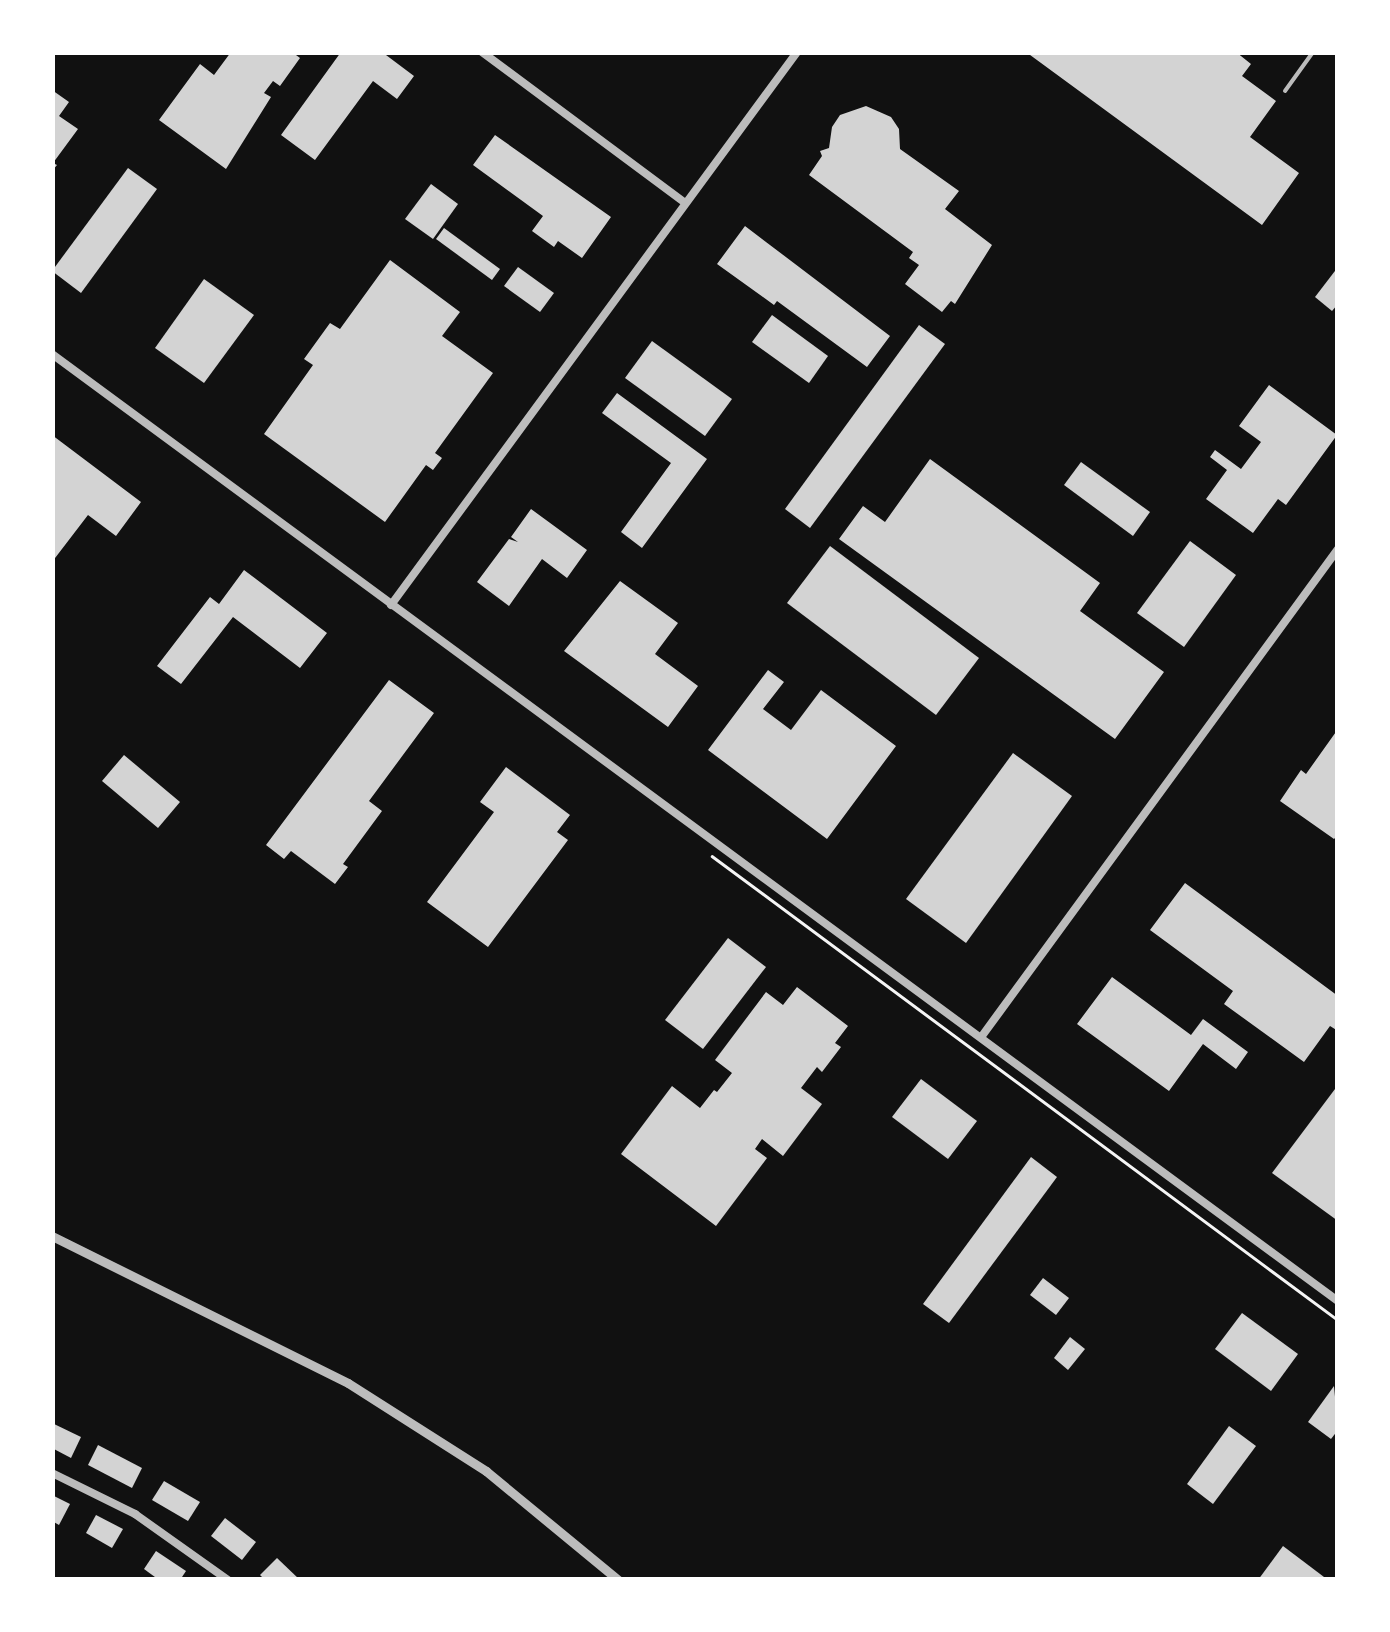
<!DOCTYPE html>
<style>
body{margin:0}
#map{position:relative;width:1390px;height:1632px;overflow:hidden;background:#111;font-family:"Varela Round",sans-serif}
div>[style]{position:absolute}
.building>*{inset:0;background:#d3d3d3}
.path>*{height:2.5px;margin:-1.25px;padding:0 1.25px;transform-origin:1.25px;border-radius:1.25px;background:#f5f5f5}
.service>*{height:4px;margin:-2px;padding:0 2px;transform-origin:2px;border-radius:2px;background:#bcbcbc}
.minor>*{height:8px;margin:-4px;padding:0 4px;transform-origin:4px;border-radius:4px;background:#bcbcbc}
.tertiary>*{height:9px;margin:-4.5px;padding:0 4.5px;transform-origin:4.5px;border-radius:4.5px;background:#bcbcbc}
span{translate:-50% -50%;white-space:nowrap;text-align:center;line-height:1.15;-webkit-text-stroke:10px #fff;paint-order:stroke}
.frame{position:absolute;inset:0;border:55px solid #fff;pointer-events:none}
</style>
<div id="map">
<div class="building">
<div style="clip-path:polygon(231px 52px,292px 52px,300px 58px,280px 86px,273px 81px,264px 93px,271px 97px,226px 169px,159px 120px,200px 64px,214px 75px)"></div>
<div style="clip-path:polygon(341px 52px,382px 52px,414px 76px,397px 99px,373px 81px,315px 160px,281px 135px)"></div>
<div style="clip-path:polygon(1026px 52px,1236px 52px,1251px 64px,1242px 76px,1276px 101px,1250px 137px,1299px 173px,1262px 225px)"></div>
<div style="clip-path:polygon(52px 90px,69px 102px,59px 116px,78px 129px,53px 163px,57px 165px,52px 171px)"></div>
<div style="clip-path:polygon(866px 106px,891px 117px,899px 129px,900px 149px,959px 191px,945px 209px,992px 245px,955px 304px,951px 301px,942px 312px,905px 284px,919px 265px,909px 258px,913px 252px,809px 175px,822px 156px,820px 151px,829px 148px,832px 127px,840px 115px)"></div>
<div style="clip-path:polygon(495px 135px,611px 217px,582px 258px,558px 241px,554px 247px,532px 231px,543px 216px,473px 165px)"></div>
<div style="clip-path:polygon(128px 168px,157px 189px,81px 293px,52px 271px)"></div>
<div style="clip-path:polygon(431px 184px,458px 204px,433px 239px,405px 219px)"></div>
<div style="clip-path:polygon(745px 226px,890px 336px,867px 367px,777px 301px,774px 305px,717px 264px)"></div>
<div style="clip-path:polygon(444px 228px,500px 269px,492px 280px,436px 239px)"></div>
<div style="clip-path:polygon(390px 260px,460px 312px,442px 336px,493px 373px,435px 453px,442px 458px,433px 470px,426px 465px,385px 522px,264px 434px,313px 365px,304px 359px,330px 323px,340px 329px)"></div>
<div style="clip-path:polygon(518px 267px,554px 293px,540px 312px,504px 286px)"></div>
<div style="clip-path:polygon(1338px 267px,1338px 304px,1332px 311px,1315px 297px)"></div>
<div style="clip-path:polygon(204px 279px,254px 315px,204px 383px,155px 348px)"></div>
<div style="clip-path:polygon(772px 315px,828px 356px,809px 383px,752px 342px)"></div>
<div style="clip-path:polygon(919px 325px,945px 344px,810px 528px,785px 509px)"></div>
<div style="clip-path:polygon(652px 341px,732px 399px,705px 436px,625px 378px)"></div>
<div style="clip-path:polygon(1269px 385px,1337px 435px,1286px 505px,1278px 499px,1253px 533px,1206px 499px,1227px 470px,1210px 457px,1215px 450px,1241px 469px,1261px 442px,1239px 426px)"></div>
<div style="clip-path:polygon(617px 393px,707px 459px,642px 548px,621px 532px,671px 463px,602px 413px)"></div>
<div style="clip-path:polygon(52px 435px,141px 502px,116px 536px,88px 515px,52px 562px)"></div>
<div style="clip-path:polygon(930px 459px,1100px 583px,1080px 611px,1164px 672px,1115px 739px,839px 539px,863px 506px,885px 522px)"></div>
<div style="clip-path:polygon(1081px 462px,1150px 512px,1133px 536px,1064px 485px)"></div>
<div style="clip-path:polygon(531px 509px,587px 550px,567px 578px,542px 559px,509px 606px,477px 582px,509px 539px,518px 542px,511px 537px)"></div>
<div style="clip-path:polygon(1190px 541px,1236px 575px,1184px 647px,1137px 613px)"></div>
<div style="clip-path:polygon(830px 546px,979px 658px,936px 715px,787px 603px)"></div>
<div style="clip-path:polygon(244px 570px,327px 633px,300px 668px,233px 617px,181px 684px,157px 666px,210px 597px,219px 604px)"></div>
<div style="clip-path:polygon(620px 581px,678px 623px,655px 654px,698px 686px,668px 727px,564px 651px)"></div>
<div style="clip-path:polygon(768px 670px,784px 682px,763px 709px,791px 730px,821px 690px,896px 746px,827px 839px,708px 750px)"></div>
<div style="clip-path:polygon(389px 680px,434px 713px,369px 801px,382px 811px,343px 864px,348px 867px,335px 884px,291px 851px,284px 859px,266px 845px)"></div>
<div style="clip-path:polygon(1338px 729px,1338px 835px,1334px 839px,1280px 801px,1301px 770px,1306px 774px)"></div>
<div style="clip-path:polygon(1013px 753px,1072px 796px,966px 943px,906px 899px)"></div>
<div style="clip-path:polygon(124px 755px,180px 802px,158px 828px,102px 781px)"></div>
<div style="clip-path:polygon(506px 767px,570px 815px,557px 832px,568px 840px,488px 947px,427px 902px,494px 812px,480px 802px)"></div>
<div style="clip-path:polygon(1185px 883px,1338px 996px,1338px 1031px,1330px 1026px,1304px 1062px,1224px 1004px,1233px 991px,1150px 930px)"></div>
<div style="clip-path:polygon(728px 938px,766px 967px,703px 1049px,665px 1020px)"></div>
<div style="clip-path:polygon(1112px 977px,1191px 1035px,1203px 1019px,1248px 1052px,1236px 1069px,1203px 1044px,1169px 1091px,1077px 1024px)"></div>
<div style="clip-path:polygon(797px 987px,848px 1026px,835px 1043px,841px 1047px,822px 1072px,817px 1067px,801px 1088px,822px 1104px,783px 1156px,762px 1139px,755px 1149px,767px 1158px,716px 1226px,621px 1154px,672px 1086px,700px 1108px,714px 1090px,717px 1092px,732px 1073px,715px 1060px,766px 992px,783px 1005px)"></div>
<div style="clip-path:polygon(921px 1079px,977px 1121px,948px 1159px,892px 1117px)"></div>
<div style="clip-path:polygon(1338px 1085px,1338px 1221px,1272px 1173px)"></div>
<div style="clip-path:polygon(1031px 1157px,1057px 1177px,949px 1323px,923px 1304px)"></div>
<div style="clip-path:polygon(1043px 1278px,1069px 1298px,1056px 1315px,1030px 1295px)"></div>
<div style="clip-path:polygon(1242px 1313px,1298px 1354px,1271px 1391px,1215px 1349px)"></div>
<div style="clip-path:polygon(1070px 1337px,1085px 1349px,1068px 1370px,1054px 1358px)"></div>
<div style="clip-path:polygon(1334px 1386px,1338px 1430px,1331px 1439px,1308px 1422px)"></div>
<div style="clip-path:polygon(52px 1423px,81px 1437px,71px 1458px,52px 1448px)"></div>
<div style="clip-path:polygon(1229px 1426px,1256px 1446px,1213px 1504px,1187px 1484px)"></div>
<div style="clip-path:polygon(98px 1445px,142px 1468px,132px 1488px,88px 1465px)"></div>
<div style="clip-path:polygon(164px 1481px,200px 1502px,188px 1521px,152px 1500px)"></div>
<div style="clip-path:polygon(52px 1495px,70px 1504px,59px 1525px,52px 1521px)"></div>
<div style="clip-path:polygon(96px 1515px,123px 1529px,112px 1548px,86px 1533px)"></div>
<div style="clip-path:polygon(225px 1518px,256px 1542px,242px 1560px,211px 1536px)"></div>
<div style="clip-path:polygon(1283px 1546px,1328px 1580px,1258px 1580px)"></div>
<div style="clip-path:polygon(156px 1551px,186px 1571px,180px 1580px,159px 1580px,144px 1569px)"></div>
<div style="clip-path:polygon(277px 1558px,300px 1580px,265px 1580px,260px 1575px)"></div>
</div>
<div class="path">
<div style="left:712px;top:856px;width:779px;rotate:36.55deg"></div>
</div>
<div class="service">
<div style="left:1285px;top:91px;width:48px;rotate:-54.3deg"></div>
</div>
<div class="minor">
<div style="left:482px;top:52px;width:253px;rotate:36.6deg"></div>
<div style="left:52px;top:354px;width:1597px;rotate:36.37deg"></div>
<div style="left:391px;top:605px;width:686px;rotate:-53.71deg"></div>
<div style="left:982px;top:1036px;width:603px;rotate:-53.83deg"></div>
<div style="left:52px;top:1473px;width:93px;rotate:26.3deg"></div>
<div style="left:135px;top:1514px;width:114px;rotate:35.4deg"></div>
</div>
<div class="tertiary">
<div style="left:52px;top:1236px;width:330px;rotate:26.4deg"></div>
<div style="left:348px;top:1383px;width:164px;rotate:32.5deg"></div>
<div style="left:486px;top:1471px;width:171px;rotate:39.5deg"></div>
</div>
<div class="frame"></div>
</div>
